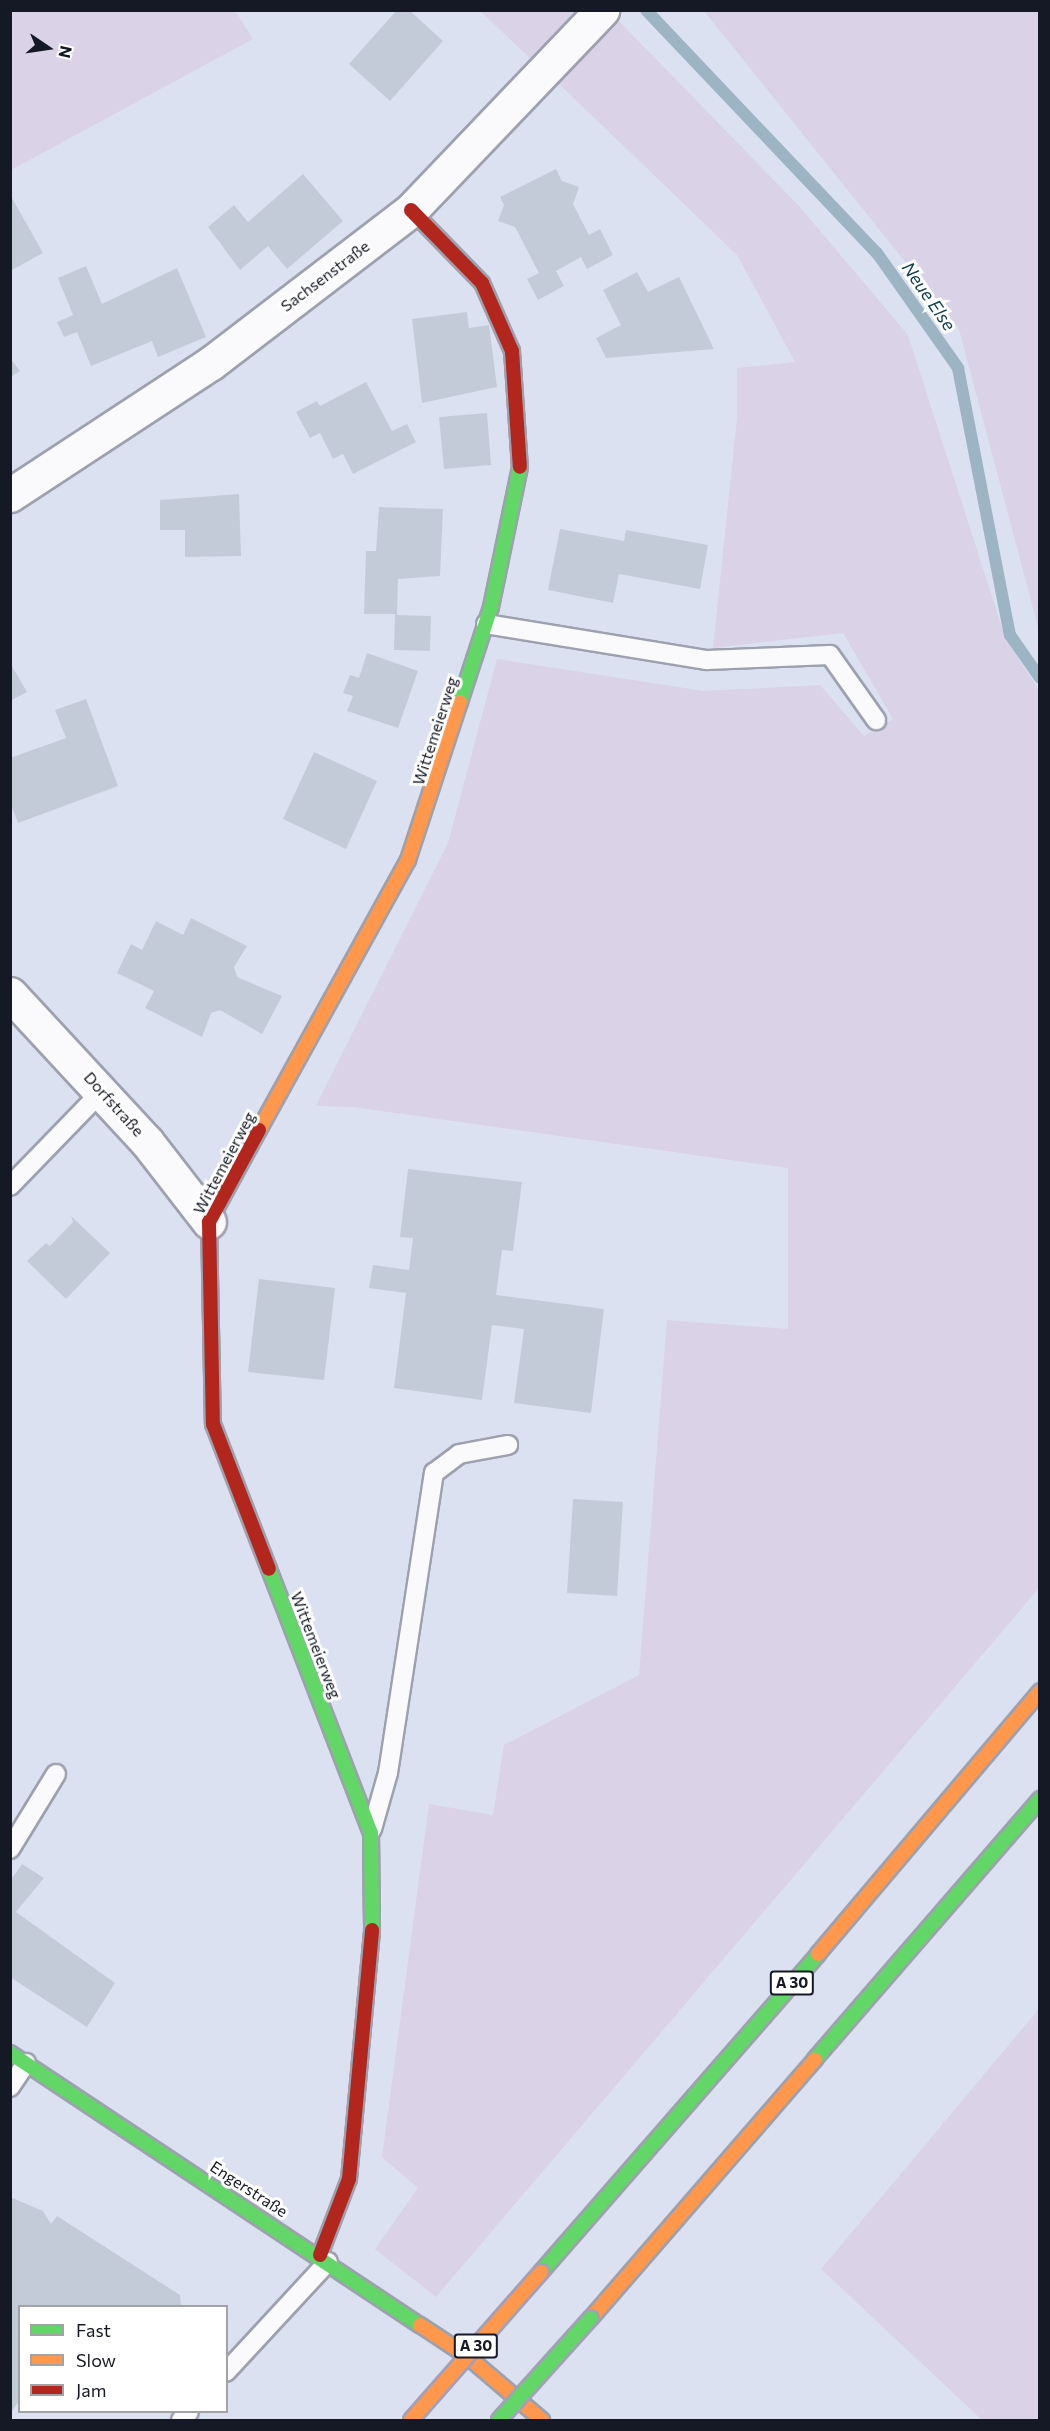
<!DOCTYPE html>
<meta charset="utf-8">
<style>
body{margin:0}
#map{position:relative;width:1050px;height:2431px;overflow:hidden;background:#dce1f1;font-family:Commissioner,sans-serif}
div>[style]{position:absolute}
.green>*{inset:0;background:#dad2e7}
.stream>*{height:12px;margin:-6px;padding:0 6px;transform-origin:6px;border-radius:6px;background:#9db5c3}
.building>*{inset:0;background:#c4cbd8}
.roads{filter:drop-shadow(2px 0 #9da1ae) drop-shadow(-2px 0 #9da1ae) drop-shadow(0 2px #9da1ae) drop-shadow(0 -2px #9da1ae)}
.lane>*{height:18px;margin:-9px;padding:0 9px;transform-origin:9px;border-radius:9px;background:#fafafd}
.street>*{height:33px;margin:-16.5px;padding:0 16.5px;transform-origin:16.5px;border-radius:16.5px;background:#fafafd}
.fast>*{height:14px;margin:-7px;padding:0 7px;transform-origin:7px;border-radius:7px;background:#63d668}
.slow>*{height:14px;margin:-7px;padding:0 7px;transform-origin:7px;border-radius:7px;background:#ff974d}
.jam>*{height:14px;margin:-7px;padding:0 7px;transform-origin:7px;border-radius:7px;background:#b3261e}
.bridges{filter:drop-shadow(2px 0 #a2a0b7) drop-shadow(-2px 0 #a2a0b7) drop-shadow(0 2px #a2a0b7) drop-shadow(0 -2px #a2a0b7)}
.fast-bridge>*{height:14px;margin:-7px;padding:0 7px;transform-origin:7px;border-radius:7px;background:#63d668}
.slow-bridge>*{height:14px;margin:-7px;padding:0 7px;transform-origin:7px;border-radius:7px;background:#ff974d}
span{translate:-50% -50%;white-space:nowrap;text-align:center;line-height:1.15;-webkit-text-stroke:6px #fff;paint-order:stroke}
.shield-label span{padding:2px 4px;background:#fff;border:2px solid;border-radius:4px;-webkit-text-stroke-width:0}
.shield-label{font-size:15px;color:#151925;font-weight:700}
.street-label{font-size:16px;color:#151925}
.water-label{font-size:18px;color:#124050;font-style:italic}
.frame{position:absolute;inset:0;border:12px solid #151925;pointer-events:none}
.legend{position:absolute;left:18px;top:2305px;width:210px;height:108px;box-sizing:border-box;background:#fff;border:2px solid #a1a3a8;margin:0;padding:8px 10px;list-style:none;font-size:18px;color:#151925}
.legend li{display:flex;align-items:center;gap:12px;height:30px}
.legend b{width:30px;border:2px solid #a1a3a8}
.north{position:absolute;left:18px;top:18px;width:60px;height:60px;-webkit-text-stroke:4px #fff;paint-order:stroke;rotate:103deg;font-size:16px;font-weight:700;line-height:24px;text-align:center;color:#151925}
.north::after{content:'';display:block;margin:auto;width:21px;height:27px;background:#151925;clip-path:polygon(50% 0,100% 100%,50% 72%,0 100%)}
</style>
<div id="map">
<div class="green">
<div style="clip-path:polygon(11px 10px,235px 11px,253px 39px,11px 170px)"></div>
<div style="clip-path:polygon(480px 11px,581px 11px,531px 59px)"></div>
<div style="clip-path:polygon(704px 11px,1039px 11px,1039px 631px,959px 329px)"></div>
<div style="clip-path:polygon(615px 17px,800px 207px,908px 335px,1006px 640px,1039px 690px,1039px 1588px,436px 2297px,375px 2249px,418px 2188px,382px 2157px,429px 1804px,493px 1815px,504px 1745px,639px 1675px,667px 1320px,788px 1329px,788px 1168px,353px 1107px,316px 1106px,448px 843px,497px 659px,704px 691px,820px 685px,864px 736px,893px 719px,843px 633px,713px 648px,737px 418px,737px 368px,795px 362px,737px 255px,555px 80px)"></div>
<div style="clip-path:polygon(1039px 2009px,1039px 2420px,982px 2420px,821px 2269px)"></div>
</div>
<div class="stream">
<div style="left:646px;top:10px;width:335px;rotate:46.5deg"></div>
<div style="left:877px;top:253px;width:141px;rotate:54.8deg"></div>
<div style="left:958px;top:368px;width:272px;rotate:79deg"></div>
<div style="left:1010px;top:635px;width:52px;rotate:55.1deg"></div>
</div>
<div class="building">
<div style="clip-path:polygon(397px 10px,409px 10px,443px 41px,390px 101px,349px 64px)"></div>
<div style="clip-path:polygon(556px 169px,562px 181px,579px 187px,573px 204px,589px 235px,600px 229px,613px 255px,587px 269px,581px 257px,556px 271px,564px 286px,538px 300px,527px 279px,539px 273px,515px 227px,498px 221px,504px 205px,500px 197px)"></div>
<div style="clip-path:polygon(303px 174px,343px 221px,287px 269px,268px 246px,240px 270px,208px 227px,234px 205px,248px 222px)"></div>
<div style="clip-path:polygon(12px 198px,43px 253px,10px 271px,10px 199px)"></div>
<div style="clip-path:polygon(86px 266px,102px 304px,177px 268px,206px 337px,158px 357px,152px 341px,91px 366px,77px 332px,64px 337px,57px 322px,73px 315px,58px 278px)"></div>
<div style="clip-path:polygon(637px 272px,648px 292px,679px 277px,714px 349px,606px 358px,596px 338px,621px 325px,603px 290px)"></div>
<div style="clip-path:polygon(467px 312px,469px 328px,489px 325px,497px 387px,422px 403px,412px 319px)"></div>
<div style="clip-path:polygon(10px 358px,20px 371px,10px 377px)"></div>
<div style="clip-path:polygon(366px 382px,392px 431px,407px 424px,416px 442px,353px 474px,343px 454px,333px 459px,320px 433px,310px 438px,296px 412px,317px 401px,320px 406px)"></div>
<div style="clip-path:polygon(487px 413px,491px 465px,444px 469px,439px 417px)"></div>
<div style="clip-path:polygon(239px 494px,241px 556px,185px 557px,185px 530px,160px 530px,160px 500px)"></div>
<div style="clip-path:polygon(379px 507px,443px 509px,440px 576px,398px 579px,397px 615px,431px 616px,430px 651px,394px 650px,395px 614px,364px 614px,366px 551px,376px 551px)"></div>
<div style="clip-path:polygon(560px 529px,624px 541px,626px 530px,708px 545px,700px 589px,619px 574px,613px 603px,548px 590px)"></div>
<div style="clip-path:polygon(367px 653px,418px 671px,398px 728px,347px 711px,353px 696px,343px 693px,350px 675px,359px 678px)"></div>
<div style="clip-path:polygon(10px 663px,27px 692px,10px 701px)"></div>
<div style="clip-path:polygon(86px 699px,118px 786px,18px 823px,10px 802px,10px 758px,66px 738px,55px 710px)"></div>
<div style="clip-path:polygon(314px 752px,377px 781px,346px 849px,283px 819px)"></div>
<div style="clip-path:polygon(191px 918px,247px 946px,234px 967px,237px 977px,282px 996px,262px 1034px,220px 1010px,211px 1013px,202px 1037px,145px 1008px,154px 991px,117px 973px,131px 944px,142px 950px,156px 921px,183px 935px)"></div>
<div style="clip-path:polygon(408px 1169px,522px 1182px,513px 1251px,502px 1250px,496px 1295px,604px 1309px,591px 1413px,514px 1403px,524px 1329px,492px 1325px,482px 1400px,394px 1388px,406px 1293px,369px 1288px,373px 1265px,409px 1270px,413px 1238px,400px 1237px)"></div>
<div style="clip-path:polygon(71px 1216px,110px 1253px,66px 1299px,27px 1261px,46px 1243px,50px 1246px,73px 1222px)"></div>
<div style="clip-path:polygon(259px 1279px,335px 1288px,324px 1380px,248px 1372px)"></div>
<div style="clip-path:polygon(573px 1499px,623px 1502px,617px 1596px,567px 1593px)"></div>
<div style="clip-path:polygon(22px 1864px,44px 1878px,16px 1912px,115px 1983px,87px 2027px,10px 1977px,10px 1881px)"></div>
<div style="clip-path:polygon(10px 2197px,43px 2211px,51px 2224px,57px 2216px,180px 2295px,181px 2306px,20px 2306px,20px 2400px,10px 2414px)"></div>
</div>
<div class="roads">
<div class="lane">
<div style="left:486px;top:624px;width:224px;rotate:9.3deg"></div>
<div style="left:707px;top:660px;width:123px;rotate:-2.3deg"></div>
<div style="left:830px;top:655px;width:80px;rotate:54.7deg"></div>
<div style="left:10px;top:1186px;width:132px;rotate:-45.9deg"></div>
<div style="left:372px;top:1829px;width:58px;rotate:-74.1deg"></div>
<div style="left:388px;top:1773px;width:304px;rotate:-81.3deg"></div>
<div style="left:434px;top:1473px;width:31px;rotate:-37deg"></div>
<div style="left:459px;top:1454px;width:50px;rotate:-10.4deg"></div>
<div style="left:10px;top:1849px;width:88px;rotate:-58.5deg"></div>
<div style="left:10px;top:2087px;width:29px;rotate:-56deg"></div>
<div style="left:226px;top:2372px;width:150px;rotate:-47.2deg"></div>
<div style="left:181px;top:2420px;width:11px;rotate:-45deg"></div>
</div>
<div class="street">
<div style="left:10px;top:495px;width:240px;rotate:-33.3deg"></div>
<div style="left:211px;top:363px;width:252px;rotate:-37.4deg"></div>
<div style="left:411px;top:210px;width:277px;rotate:-46.3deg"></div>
<div style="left:10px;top:994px;width:202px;rotate:47.2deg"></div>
<div style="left:147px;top:1142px;width:101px;rotate:52.2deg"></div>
</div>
<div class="fast">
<div style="left:460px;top:702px;width:100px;rotate:-71.9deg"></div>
<div style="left:491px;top:607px;width:143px;rotate:-78.3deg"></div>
<div style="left:269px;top:1569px;width:283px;rotate:68.9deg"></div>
<div style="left:371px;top:1833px;width:97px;rotate:89.4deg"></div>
<div style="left:10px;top:2053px;width:492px;rotate:33.6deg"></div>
<div style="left:815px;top:2059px;width:344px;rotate:-49.1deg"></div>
<div style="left:541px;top:2272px;width:422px;rotate:-48.9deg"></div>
</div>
<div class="slow">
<div style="left:259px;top:1130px;width:308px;rotate:-61.1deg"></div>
<div style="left:408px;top:860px;width:166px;rotate:-71.8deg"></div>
<div style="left:818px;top:1954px;width:344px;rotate:-49.8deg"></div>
<div style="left:591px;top:2318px;width:342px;rotate:-49.1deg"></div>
<div style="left:420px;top:2325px;width:56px;rotate:33.4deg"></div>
<div style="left:467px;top:2356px;width:99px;rotate:40.5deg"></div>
</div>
<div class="jam">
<div style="left:411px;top:210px;width:102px;rotate:45.8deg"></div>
<div style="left:482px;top:283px;width:74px;rotate:66.2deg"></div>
<div style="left:512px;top:351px;width:116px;rotate:86.1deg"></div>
<div style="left:259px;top:1130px;width:105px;rotate:118.5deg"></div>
<div style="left:209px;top:1222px;width:202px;rotate:88.9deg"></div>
<div style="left:213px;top:1424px;width:155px;rotate:68.9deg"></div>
<div style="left:320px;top:2255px;width:81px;rotate:-69.1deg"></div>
<div style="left:349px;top:2179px;width:250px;rotate:-84.7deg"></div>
</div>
</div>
<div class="bridges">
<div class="fast-bridge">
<div style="left:499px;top:2420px;width:137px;rotate:-48deg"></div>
</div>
<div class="slow-bridge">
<div style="left:411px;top:2420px;width:197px;rotate:-48.7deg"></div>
</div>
</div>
<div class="shield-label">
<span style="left:792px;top:1983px">A 30</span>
<span style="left:476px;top:2346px">A 30</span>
</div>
<div class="street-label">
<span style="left:325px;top:276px;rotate:-37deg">Sachsenstraße</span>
<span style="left:435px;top:731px;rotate:-72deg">Wittemeierweg</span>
<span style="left:114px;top:1104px;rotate:48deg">Dorfstraße</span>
<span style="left:224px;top:1163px;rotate:-62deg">Wittemeierweg</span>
<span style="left:316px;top:1645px;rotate:69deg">Wittemeierweg</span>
<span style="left:249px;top:2189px;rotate:33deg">Engerstraße</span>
</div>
<div class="water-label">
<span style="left:929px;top:296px;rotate:55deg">Neue Else</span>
</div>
<div class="frame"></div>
<ul class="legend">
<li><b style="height:8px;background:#63d668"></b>Fast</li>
<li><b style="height:8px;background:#ff974d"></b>Slow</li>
<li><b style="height:8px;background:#b3261e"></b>Jam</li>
</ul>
<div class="north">N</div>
</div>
